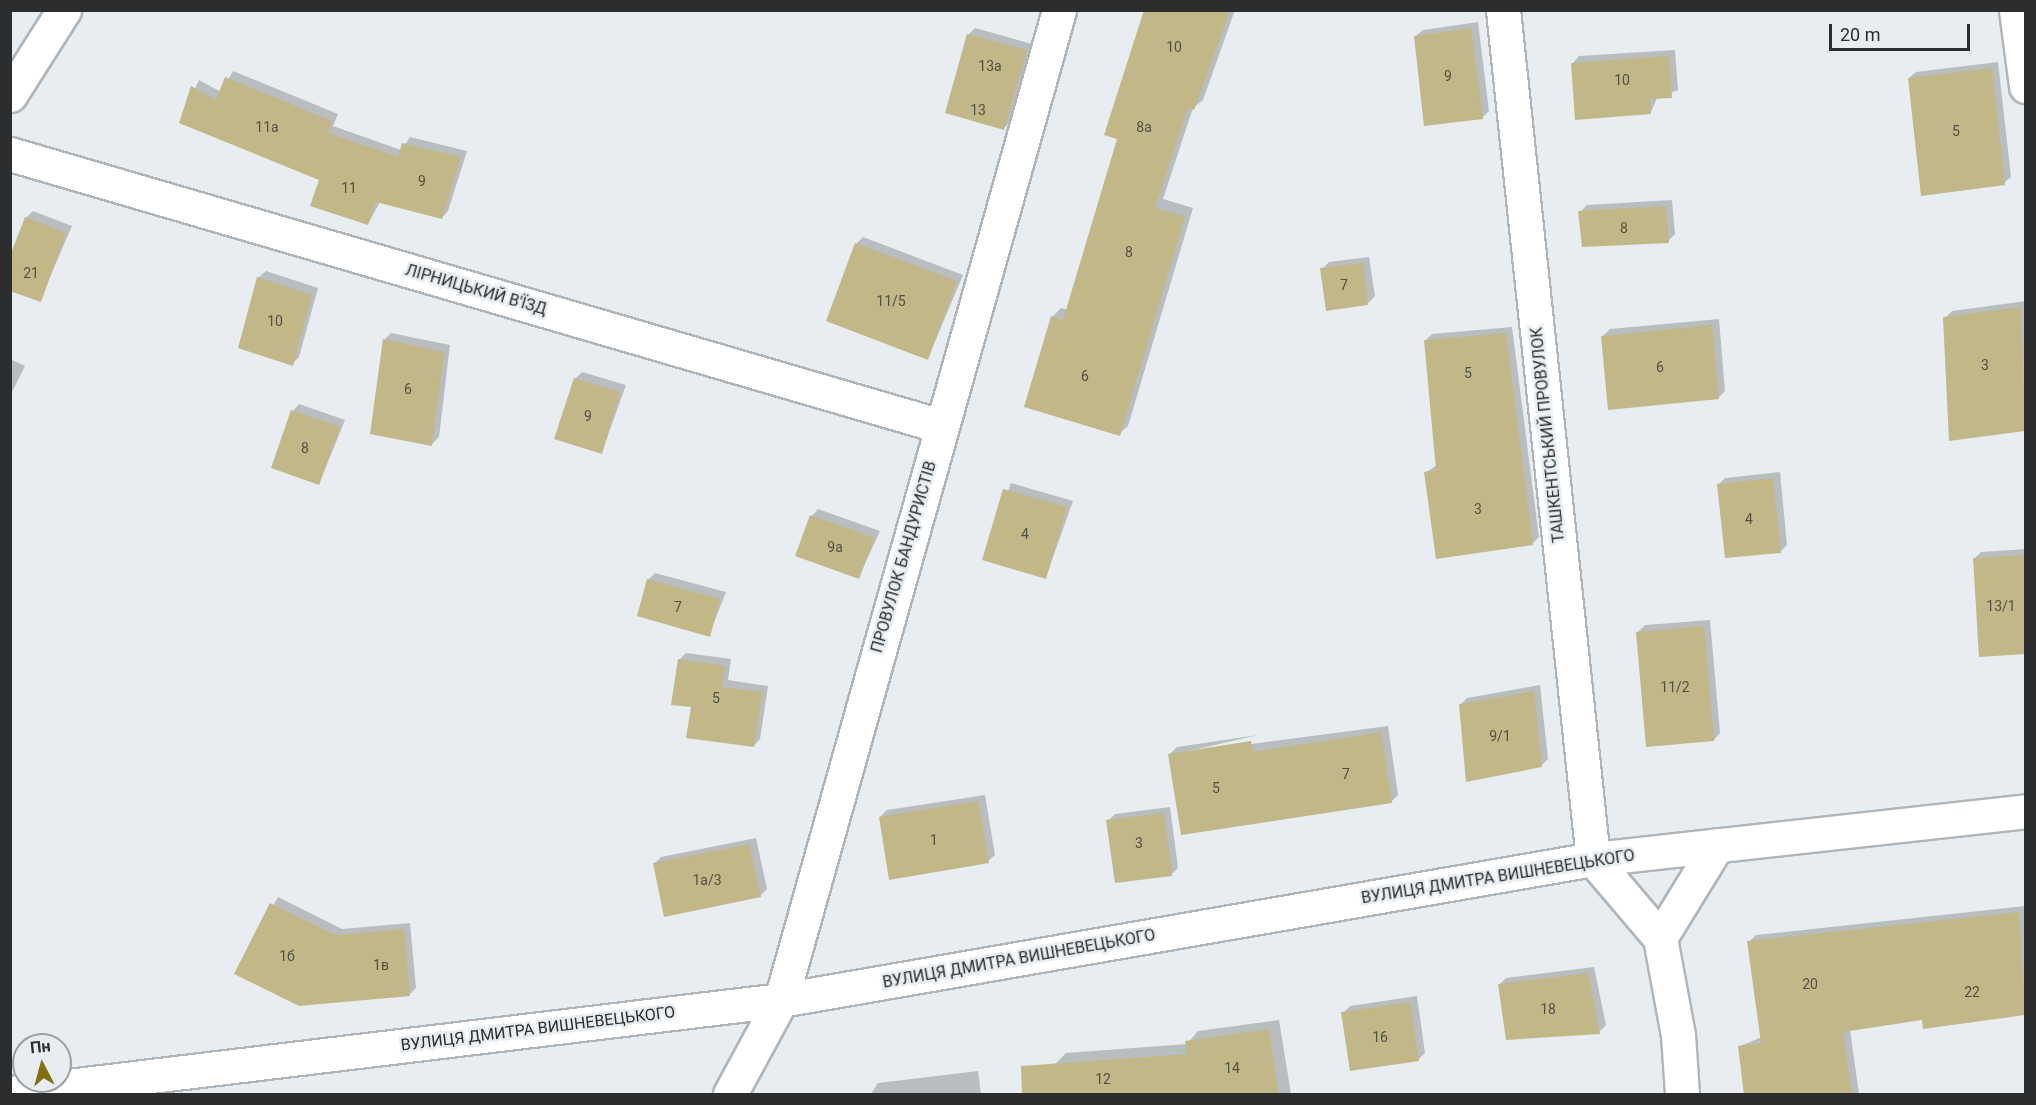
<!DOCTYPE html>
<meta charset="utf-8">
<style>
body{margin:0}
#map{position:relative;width:2036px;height:1105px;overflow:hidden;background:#e7edf1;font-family:Roboto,sans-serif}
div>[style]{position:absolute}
.shadow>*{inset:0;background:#0003}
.building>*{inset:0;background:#c2b787}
.roads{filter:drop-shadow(2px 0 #b0b5b9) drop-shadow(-2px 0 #b0b5b9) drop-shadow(0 2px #b0b5b9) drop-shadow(0 -2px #b0b5b9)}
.minor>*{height:33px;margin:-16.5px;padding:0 16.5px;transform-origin:16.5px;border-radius:16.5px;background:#fff}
span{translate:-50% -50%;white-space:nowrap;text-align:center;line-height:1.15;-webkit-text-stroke:5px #e7edf1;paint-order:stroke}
.number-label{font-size:14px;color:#515045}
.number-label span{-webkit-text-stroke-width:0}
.street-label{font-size:16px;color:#2b2d2f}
.frame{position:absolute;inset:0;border:12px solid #2b2d2f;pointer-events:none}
.north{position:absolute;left:12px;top:1033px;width:60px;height:60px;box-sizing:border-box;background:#e7edf1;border:2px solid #9ca0a3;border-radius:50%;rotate:354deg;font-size:16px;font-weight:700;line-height:24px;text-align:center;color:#2b2d2f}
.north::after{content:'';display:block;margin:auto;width:21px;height:27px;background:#82700f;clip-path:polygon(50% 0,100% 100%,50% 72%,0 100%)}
.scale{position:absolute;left:1829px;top:24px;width:141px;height:27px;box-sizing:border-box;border:3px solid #2b2d2f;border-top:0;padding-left:8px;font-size:18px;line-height:21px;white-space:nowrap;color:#2b2d2f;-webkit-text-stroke:4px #e7edf1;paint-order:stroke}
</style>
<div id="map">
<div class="shadow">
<div style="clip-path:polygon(1146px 10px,1235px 10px,1203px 100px,1193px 108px,1163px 199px,1193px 208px,1128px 426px,1119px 434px,1052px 317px,1061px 308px,1068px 310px,1119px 138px)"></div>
<div style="clip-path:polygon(1478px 22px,1489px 111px,1482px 118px,1416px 36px,1423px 30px)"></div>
<div style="clip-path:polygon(975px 28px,1032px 44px,1011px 122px,1004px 128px,947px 112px,969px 34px)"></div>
<div style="clip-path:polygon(1675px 50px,1678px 90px,1657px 98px,1651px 112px,1573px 63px,1579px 56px)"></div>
<div style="clip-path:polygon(1998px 62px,2011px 177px,2004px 183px,1909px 78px,1916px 72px)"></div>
<div style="clip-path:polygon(233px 71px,338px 114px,333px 126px,401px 150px,410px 137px,467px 151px,448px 211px,442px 218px,380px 202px,368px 224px,321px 179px,180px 122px,199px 80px,221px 92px)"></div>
<div style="clip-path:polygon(1672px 200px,1675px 234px,1668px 241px,1580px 212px,1587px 205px)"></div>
<div style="clip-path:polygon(33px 211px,72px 226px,40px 300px,26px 218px)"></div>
<div style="clip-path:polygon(863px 237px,963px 275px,928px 358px,856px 244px)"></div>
<div style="clip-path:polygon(1369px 257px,1375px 296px,1368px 303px,1322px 269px,1329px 262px)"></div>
<div style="clip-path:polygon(266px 271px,318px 288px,299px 357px,292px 364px,240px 347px,259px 277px)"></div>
<div style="clip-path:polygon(2026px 301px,2026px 430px,1951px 440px,1945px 318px,1952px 311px)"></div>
<div style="clip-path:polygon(1719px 319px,1725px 391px,1718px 398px,1603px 336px,1610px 329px)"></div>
<div style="clip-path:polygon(1512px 327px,1539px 537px,1532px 544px,1425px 473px,1437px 465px,1425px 341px,1432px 334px)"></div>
<div style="clip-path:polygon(391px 333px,450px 345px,439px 437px,432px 444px,372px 433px,385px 339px)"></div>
<div style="clip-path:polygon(10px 359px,25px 366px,10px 396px)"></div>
<div style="clip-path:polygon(582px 372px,626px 385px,602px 452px,575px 379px)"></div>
<div style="clip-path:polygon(299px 404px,345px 420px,319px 484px,293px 411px)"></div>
<div style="clip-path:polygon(1780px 472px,1787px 545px,1780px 552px,1718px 485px,1725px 478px)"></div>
<div style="clip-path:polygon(1011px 483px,1073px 501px,1046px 577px,984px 559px)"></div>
<div style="clip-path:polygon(818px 509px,880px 531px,859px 577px,812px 516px)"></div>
<div style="clip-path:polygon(2026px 549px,2026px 652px,1981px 655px,1974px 559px,1981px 552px)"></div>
<div style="clip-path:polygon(655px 573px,726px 592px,709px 635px,648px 580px)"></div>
<div style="clip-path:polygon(1710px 620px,1720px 733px,1714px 740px,1638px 632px,1645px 625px)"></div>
<div style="clip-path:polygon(686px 653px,731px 659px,728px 680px,768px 686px,760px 739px,754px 746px,692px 706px,679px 660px)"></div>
<div style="clip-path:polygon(1540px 685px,1548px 759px,1541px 766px,1460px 705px,1467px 698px)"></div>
<div style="clip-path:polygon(1388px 726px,1398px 795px,1391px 802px,1170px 754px,1177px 747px,1258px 735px,1176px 754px)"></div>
<div style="clip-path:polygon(985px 795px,995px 855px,988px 861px,880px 817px,887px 810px)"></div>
<div style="clip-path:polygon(1170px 807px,1178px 868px,1171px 875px,1108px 821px,1115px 814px)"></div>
<div style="clip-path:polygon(756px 838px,767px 889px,760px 896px,654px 864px,661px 857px)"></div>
<div style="clip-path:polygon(278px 897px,342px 929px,410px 923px,416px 988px,409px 995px,236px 973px)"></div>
<div style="clip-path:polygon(2025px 906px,2026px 1013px,1924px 1027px,1923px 1018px,1850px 1030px,1859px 1094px,1745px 1094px,1740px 1046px,1762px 1037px,1749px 942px,1756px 935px)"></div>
<div style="clip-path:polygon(1594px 967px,1606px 1025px,1599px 1032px,1499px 985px,1506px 978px)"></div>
<div style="clip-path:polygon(1417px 996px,1425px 1053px,1418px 1060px,1343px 1013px,1350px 1006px)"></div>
<div style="clip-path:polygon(1279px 1020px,1291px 1094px,1057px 1094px,1055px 1064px,1066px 1053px,1187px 1044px,1198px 1031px)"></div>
<div style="clip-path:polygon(978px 1071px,981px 1094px,871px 1094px,878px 1083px)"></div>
</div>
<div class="building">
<div style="clip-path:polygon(1144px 10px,1230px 10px,1194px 110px,1188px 108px,1155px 208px,1185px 216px,1120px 436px,1024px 407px,1051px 316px,1063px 320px,1117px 139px,1104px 135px)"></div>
<div style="clip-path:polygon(1471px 28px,1483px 119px,1424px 126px,1414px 36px)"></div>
<div style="clip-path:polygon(967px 34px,1027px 50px,1004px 130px,945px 113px)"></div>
<div style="clip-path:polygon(1669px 56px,1672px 98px,1650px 99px,1651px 114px,1575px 120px,1571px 63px)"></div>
<div style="clip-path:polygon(1992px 68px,2005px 185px,1921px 196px,1908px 78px)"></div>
<div style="clip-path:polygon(225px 77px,332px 121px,328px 133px,398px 157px,402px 143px,461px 157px,442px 219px,376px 202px,368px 225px,310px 206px,319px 180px,179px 123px,191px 86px,216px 100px)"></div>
<div style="clip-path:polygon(1666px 206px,1669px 243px,1582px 247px,1578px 211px)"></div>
<div style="clip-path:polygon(25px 217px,66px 233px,41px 302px,10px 291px,10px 256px)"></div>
<div style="clip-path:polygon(855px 243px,957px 281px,928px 360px,826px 321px)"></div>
<div style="clip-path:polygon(1363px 263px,1368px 305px,1326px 311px,1320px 268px)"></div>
<div style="clip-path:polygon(257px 277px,312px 295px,293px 366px,238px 348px)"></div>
<div style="clip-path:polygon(2021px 307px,2025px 431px,1949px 441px,1943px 317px)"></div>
<div style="clip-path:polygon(1712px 325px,1719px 399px,1608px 410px,1601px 336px)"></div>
<div style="clip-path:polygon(1506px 333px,1533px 545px,1436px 559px,1424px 472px,1436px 470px,1424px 340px)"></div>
<div style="clip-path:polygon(383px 339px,444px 352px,432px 446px,370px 434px)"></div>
<div style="clip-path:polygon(574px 378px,620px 392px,602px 454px,554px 439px)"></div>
<div style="clip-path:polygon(291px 410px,340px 427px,319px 485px,271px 468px)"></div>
<div style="clip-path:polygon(1773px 478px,1781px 553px,1725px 558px,1717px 484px)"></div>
<div style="clip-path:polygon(1003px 489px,1067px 507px,1046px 579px,982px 560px)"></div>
<div style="clip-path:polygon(810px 515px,874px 538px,859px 579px,795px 556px)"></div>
<div style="clip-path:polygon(2025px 555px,2025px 654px,1979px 657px,1973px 558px)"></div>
<div style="clip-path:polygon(647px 579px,720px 599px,710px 637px,637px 616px)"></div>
<div style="clip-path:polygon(1704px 626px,1714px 741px,1646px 747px,1636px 632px)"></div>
<div style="clip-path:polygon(678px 659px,725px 666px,722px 687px,762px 692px,754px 747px,686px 738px,691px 707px,671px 705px)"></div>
<div style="clip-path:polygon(1534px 691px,1542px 767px,1466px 782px,1459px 704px)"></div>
<div style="clip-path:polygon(1381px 732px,1392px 803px,1181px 835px,1168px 754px,1251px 741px,1253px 752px)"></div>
<div style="clip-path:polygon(978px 801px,989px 863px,889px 880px,879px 817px)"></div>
<div style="clip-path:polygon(1164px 813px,1172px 876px,1115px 883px,1106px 820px)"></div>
<div style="clip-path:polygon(749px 844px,761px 897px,664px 917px,653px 863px)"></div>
<div style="clip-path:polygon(270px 903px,335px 935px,404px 929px,410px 996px,299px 1006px,234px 974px)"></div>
<div style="clip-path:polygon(2019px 912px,2025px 1015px,1923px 1029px,1922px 1020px,1843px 1032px,1852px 1095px,1744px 1095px,1738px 1046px,1761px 1043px,1747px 941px)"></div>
<div style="clip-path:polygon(1588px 973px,1600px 1034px,1506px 1040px,1498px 984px)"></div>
<div style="clip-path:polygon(1410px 1002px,1419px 1061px,1350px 1071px,1341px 1012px)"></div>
<div style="clip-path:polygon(1269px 1029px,1279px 1095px,1022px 1095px,1021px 1066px,1187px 1054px,1185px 1041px)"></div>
</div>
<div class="roads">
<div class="minor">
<div style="left:1503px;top:10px;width:854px;rotate:83.95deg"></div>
<div style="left:1593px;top:859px;width:104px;rotate:49.7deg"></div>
<div style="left:1660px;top:938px;width:99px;rotate:79.5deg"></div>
<div style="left:1678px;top:1035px;width:59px;rotate:86.1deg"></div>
<div style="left:2016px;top:10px;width:77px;rotate:82.5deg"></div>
<div style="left:10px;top:95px;width:101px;rotate:-57.6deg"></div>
<div style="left:10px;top:154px;width:970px;rotate:16.29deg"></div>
<div style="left:1660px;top:938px;width:109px;rotate:-58.5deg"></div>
<div style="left:10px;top:1093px;width:777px;rotate:-6.88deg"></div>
<div style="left:781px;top:1000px;width:824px;rotate:-9.85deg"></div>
<div style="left:1593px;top:859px;width:436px;rotate:-6.3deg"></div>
<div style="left:730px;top:1094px;width:107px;rotate:-61.5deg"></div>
<div style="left:781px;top:1000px;width:1028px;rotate:-74.31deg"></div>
</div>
</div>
<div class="number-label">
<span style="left:1174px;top:47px">10</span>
<span style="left:990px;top:66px">13а</span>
<span style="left:1448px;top:76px">9</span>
<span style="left:1622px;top:80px">10</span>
<span style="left:978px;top:110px">13</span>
<span style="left:267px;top:127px">11а</span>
<span style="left:1144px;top:127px">8а</span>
<span style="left:1956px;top:131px">5</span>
<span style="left:422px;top:181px">9</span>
<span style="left:349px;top:188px">11</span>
<span style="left:1624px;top:228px">8</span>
<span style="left:1129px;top:252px">8</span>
<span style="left:31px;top:273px">21</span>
<span style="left:1344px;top:285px">7</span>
<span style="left:891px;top:301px">11/5</span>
<span style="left:275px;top:321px">10</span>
<span style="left:1985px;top:365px">3</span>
<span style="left:1660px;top:367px">6</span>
<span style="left:1468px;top:373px">5</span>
<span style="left:1085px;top:376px">6</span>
<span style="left:408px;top:389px">6</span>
<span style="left:588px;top:416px">9</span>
<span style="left:305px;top:448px">8</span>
<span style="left:1478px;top:509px">3</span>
<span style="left:1749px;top:519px">4</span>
<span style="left:1025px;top:534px">4</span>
<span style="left:835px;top:547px">9а</span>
<span style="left:2001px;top:606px">13/1</span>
<span style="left:678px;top:607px">7</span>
<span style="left:1675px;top:687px">11/2</span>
<span style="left:716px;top:698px">5</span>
<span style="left:1500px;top:736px">9/1</span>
<span style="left:1346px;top:774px">7</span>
<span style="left:1216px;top:788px">5</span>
<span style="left:934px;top:840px">1</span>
<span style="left:1139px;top:843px">3</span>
<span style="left:707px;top:880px">1а/3</span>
<span style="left:287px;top:956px">1б</span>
<span style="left:381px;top:965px">1в</span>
<span style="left:1810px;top:984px">20</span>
<span style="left:1972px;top:992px">22</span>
<span style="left:1548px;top:1009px">18</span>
<span style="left:1380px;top:1037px">16</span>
<span style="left:1232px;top:1068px">14</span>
<span style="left:1103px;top:1079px">12</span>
</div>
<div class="street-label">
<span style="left:476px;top:290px;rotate:16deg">ЛІРНИЦЬКИЙ В'ЇЗД</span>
<span style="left:1548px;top:435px;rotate:-96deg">ТАШКЕНТСЬКИЙ ПРОВУЛОК</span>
<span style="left:904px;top:557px;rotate:-74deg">ПРОВУЛОК БАНДУРИСТІВ</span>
<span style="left:1498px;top:877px;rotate:-9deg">ВУЛИЦЯ ДМИТРА ВИШНЕВЕЦЬКОГО</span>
<span style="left:1019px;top:959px;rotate:-10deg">ВУЛИЦЯ ДМИТРА ВИШНЕВЕЦЬКОГО</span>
<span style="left:538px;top:1029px;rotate:-7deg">ВУЛИЦЯ ДМИТРА ВИШНЕВЕЦЬКОГО</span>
</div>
<div class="frame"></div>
<div class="north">Пн</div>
<div class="scale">20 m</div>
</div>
